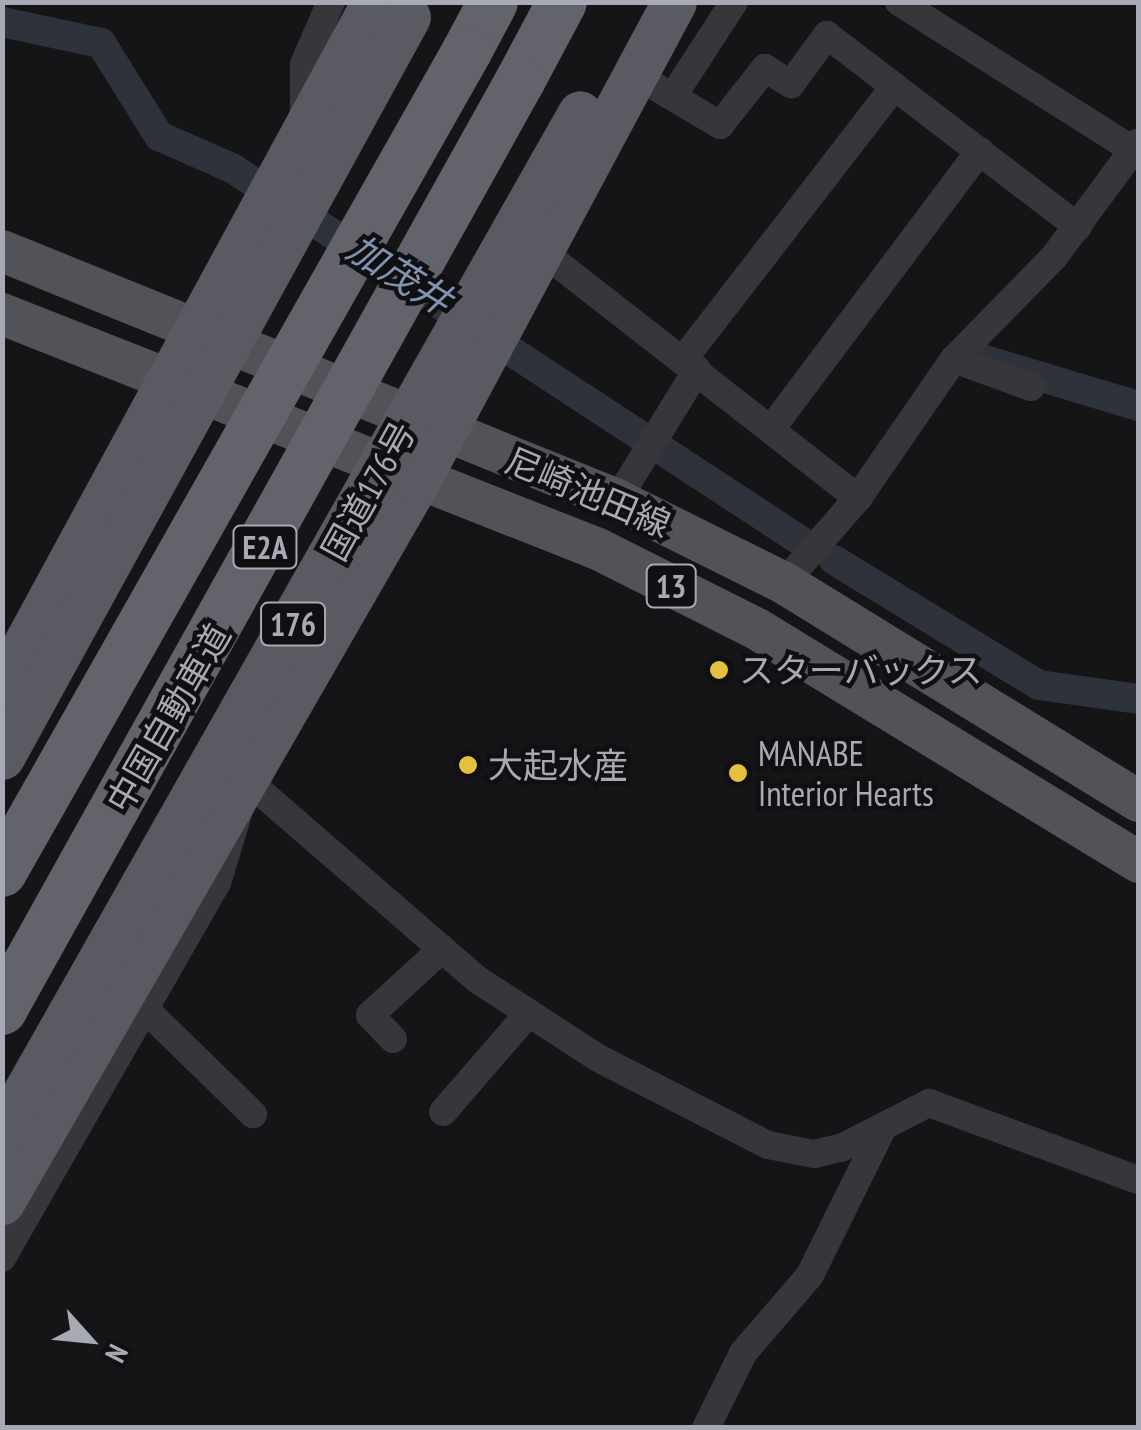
<!DOCTYPE html>
<meta charset="utf-8">
<style>
body{margin:0}
#map{position:relative;width:1141px;height:1430px;overflow:hidden;background:#151416;font-family:"PT Sans Narrow","Noto Sans JP",sans-serif}
div>[style]{position:absolute}
.canal>*{height:30px;margin:-15px;padding:0 15px;transform-origin:15px;border-radius:15px;background:#2e333b}
.minor>*{height:28px;margin:-14px;padding:0 14px;transform-origin:14px;border-radius:14px;background:#36363b}
.primary>*{height:42px;margin:-21px;padding:0 21px;transform-origin:21px;border-radius:21px;background:#525359}
.trunk>*{height:45px;margin:-22.5px;padding:0 22.5px;transform-origin:22.5px;border-radius:22.5px;background:#5a5b62}
.motorway>*{height:50px;margin:-25px;padding:0 25px;transform-origin:25px;border-radius:25px;background:#62636b}
.trunk-bridge>*{height:45px;margin:-22.5px;padding:0 22.5px;transform-origin:22.5px;border-radius:22.5px;background:#5a5b62}
.motorway-bridge>*{height:50px;margin:-25px;padding:0 25px;transform-origin:25px;border-radius:25px;background:#62636b}
.dots>*{width:28px;height:28px;translate:-50% -50%;box-sizing:border-box;border:5px solid #100f11;border-radius:50%}
span{translate:-50% -50%;white-space:nowrap;text-align:center;line-height:1.15;-webkit-text-stroke:9px #100f11;paint-order:stroke}
.shield-label span{padding:2px 8px;background:#100f11;border:2px solid;border-radius:8px;-webkit-text-stroke-width:0}
.shield-label{font-size:32px;color:#a7aab5;font-weight:700}
.street-label{font-size:35px;color:#a7aab5}
.poi-label{font-size:35px;color:#a7aab5}
.left{translate:0 -50%;text-align:left}
.water-label{font-size:38px;color:#8193ae;font-style:italic}
.frame{position:absolute;inset:0;border:5px solid #a7aab5;pointer-events:none}
.north{position:absolute;left:40px;top:1290px;width:100px;height:100px;-webkit-text-stroke:8px #100f11;paint-order:stroke;rotate:117deg;font-size:28px;font-weight:700;line-height:40px;text-align:center;color:#a7aab5}
.north::after{content:'';display:block;margin:auto;width:35px;height:45px;background:#a7aab5;clip-path:polygon(50% 0,100% 100%,50% 72%,0 100%)}
</style>
<div id="map">
<div class="canal">
<div style="left:2px;top:22px;width:101px;rotate:12deg"></div>
<div style="left:101px;top:43px;width:110px;rotate:58.1deg"></div>
<div style="left:159px;top:136px;width:80px;rotate:23.7deg"></div>
<div style="left:232px;top:168px;width:688px;rotate:33.25deg"></div>
<div style="left:975px;top:357px;width:170px;rotate:16.7deg"></div>
<div style="left:834px;top:560px;width:240px;rotate:31.4deg"></div>
<div style="left:1039px;top:685px;width:100px;rotate:8deg"></div>
</div>
<div class="minor">
<div style="left:899px;top:2px;width:277px;rotate:32.3deg"></div>
<div style="left:634px;top:74px;width:100px;rotate:30.7deg"></div>
<div style="left:720px;top:125px;width:73px;rotate:-51.7deg"></div>
<div style="left:765px;top:68px;width:31px;rotate:32deg"></div>
<div style="left:791px;top:84px;width:61px;rotate:-53.7deg"></div>
<div style="left:827px;top:35px;width:316px;rotate:37.4deg"></div>
<div style="left:673px;top:96px;width:112px;rotate:-57deg"></div>
<div style="left:304px;top:121px;width:57px;rotate:-90deg"></div>
<div style="left:304px;top:64px;width:68px;rotate:-66.5deg"></div>
<div style="left:539px;top:249px;width:405px;rotate:38deg"></div>
<div style="left:954px;top:359px;width:82px;rotate:20deg"></div>
<div style="left:683px;top:360px;width:346px;rotate:-52.3deg"></div>
<div style="left:771px;top:429px;width:348px;rotate:-53.1deg"></div>
<div style="left:617px;top:500px;width:153px;rotate:-58.4deg"></div>
<div style="left:784px;top:583px;width:113px;rotate:-49deg"></div>
<div style="left:858px;top:498px;width:169px;rotate:-55.4deg"></div>
<div style="left:954px;top:359px;width:143px;rotate:-45.6deg"></div>
<div style="left:1054px;top:257px;width:142px;rotate:-53.6deg"></div>
<div style="left:147px;top:1011px;width:148px;rotate:44.2deg"></div>
<div style="left:393px;top:1039px;width:33px;rotate:-134deg"></div>
<div style="left:370px;top:1015px;width:98px;rotate:-42.5deg"></div>
<div style="left:443px;top:1112px;width:130px;rotate:-49.1deg"></div>
<div style="left:2px;top:1258px;width:432px;rotate:-60.2deg"></div>
<div style="left:217px;top:883px;width:107px;rotate:-73.1deg"></div>
<div style="left:248px;top:781px;width:304px;rotate:40.9deg"></div>
<div style="left:478px;top:980px;width:143px;rotate:33deg"></div>
<div style="left:598px;top:1058px;width:191px;rotate:27.1deg"></div>
<div style="left:768px;top:1145px;width:47px;rotate:11.1deg"></div>
<div style="left:814px;top:1154px;width:28px;rotate:-13deg"></div>
<div style="left:841px;top:1148px;width:99px;rotate:-27.1deg"></div>
<div style="left:929px;top:1103px;width:223px;rotate:20.2deg"></div>
<div style="left:706px;top:1428px;width:84px;rotate:-63.7deg"></div>
<div style="left:743px;top:1353px;width:103px;rotate:-49.3deg"></div>
<div style="left:810px;top:1275px;width:163px;rotate:-63.7deg"></div>
</div>
<div class="primary">
<div style="left:2px;top:251px;width:663px;rotate:22.04deg"></div>
<div style="left:617px;top:500px;width:186px;rotate:26.4deg"></div>
<div style="left:784px;top:583px;width:416px;rotate:31.6deg"></div>
<div style="left:2px;top:314px;width:641px;rotate:21.52deg"></div>
<div style="left:598px;top:549px;width:178px;rotate:26.7deg"></div>
<div style="left:757px;top:629px;width:447px;rotate:31.4deg"></div>
</div>
<div class="trunk">
<div style="left:2px;top:687px;width:779px;rotate:-61.5deg"></div>
<div style="left:2px;top:1202px;width:831px;rotate:-60.04deg"></div>
<div style="left:417px;top:482px;width:544px;rotate:-61.83deg"></div>
</div>
<div class="motorway">
<div style="left:467px;top:51px;width:55px;rotate:-62deg"></div>
<div style="left:520px;top:81px;width:89px;rotate:-62deg"></div>
</div>
<div class="trunk-bridge">
<div style="left:2px;top:757px;width:844px;rotate:-61.25deg"></div>
<div style="left:2px;top:1133px;width:1172px;rotate:-60.46deg"></div>
</div>
<div class="motorway-bridge">
<div style="left:2px;top:872px;width:944px;rotate:-60.47deg"></div>
<div style="left:2px;top:1010px;width:1064px;rotate:-60.86deg"></div>
</div>
<div class="dots">
<div style="left:719px;top:670px;background:#e3c03f"></div>
<div style="left:468px;top:765px;background:#e3c03f"></div>
<div style="left:738px;top:773px;background:#e3c03f"></div>
</div>
<div class="shield-label">
<span style="left:265px;top:547px">E2A</span>
<span style="left:671px;top:586px">13</span>
<span style="left:293px;top:624px">176</span>
</div>
<div class="street-label">
<span style="left:368px;top:491px;rotate:-61deg">国道176号</span>
<span style="left:588px;top:492px;rotate:23deg">尼崎池田線</span>
<span style="left:168px;top:718px;rotate:-60deg">中国自動車道</span>
</div>
<div class="poi-label">
<span class="left" style="left:739px;top:670px">スターバックス</span>
<span class="left" style="left:758px;top:773px">MANABE<br>Interior Hearts</span>
<span class="left" style="left:488px;top:765px">大起水産</span>
</div>
<div class="water-label">
<span style="left:400px;top:274px;rotate:32deg">加茂井</span>
</div>
<div class="frame"></div>
<div class="north">N</div>
</div>
